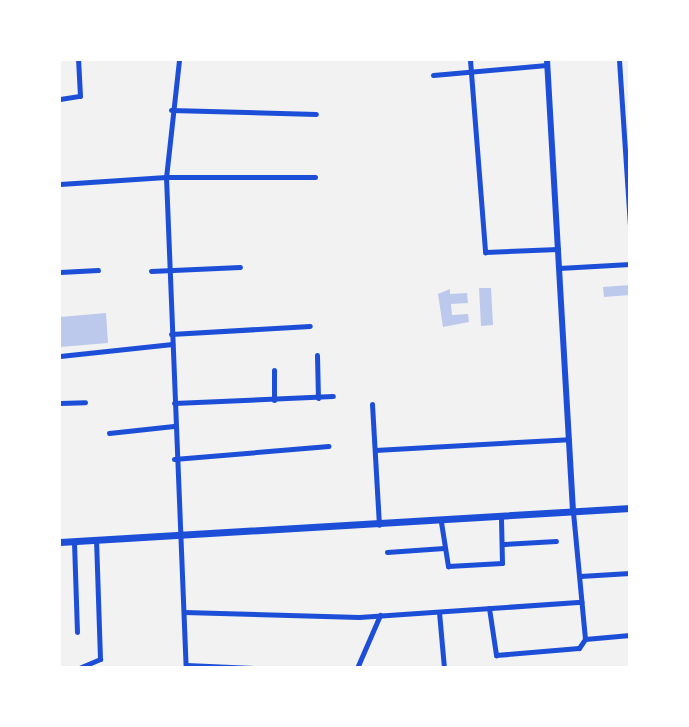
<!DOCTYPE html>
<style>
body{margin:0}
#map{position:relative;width:689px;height:727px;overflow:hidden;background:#f2f2f2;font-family:"Fira Sans",sans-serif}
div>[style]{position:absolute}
.building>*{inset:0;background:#bdc9ec}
.minor>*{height:5px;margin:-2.5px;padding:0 2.5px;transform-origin:2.5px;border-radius:2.5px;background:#1d4ed8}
.tertiary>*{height:6px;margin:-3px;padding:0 3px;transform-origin:3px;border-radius:3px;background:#1d4ed8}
.secondary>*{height:7px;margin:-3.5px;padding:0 3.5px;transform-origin:3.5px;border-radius:3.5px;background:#1d4ed8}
span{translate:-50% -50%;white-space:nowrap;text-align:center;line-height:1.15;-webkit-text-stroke:5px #fff;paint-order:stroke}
.frame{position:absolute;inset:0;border:61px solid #fff;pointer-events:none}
</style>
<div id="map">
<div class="building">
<div style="clip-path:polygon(630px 285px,630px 295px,604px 297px,603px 287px)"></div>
<div style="clip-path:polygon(479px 288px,491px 288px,493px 325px,481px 326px)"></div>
<div style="clip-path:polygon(450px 289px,450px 294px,467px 293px,468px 303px,451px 304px,452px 315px,468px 314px,469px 322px,443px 327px,438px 294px)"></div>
<div style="clip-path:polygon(106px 313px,108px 343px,60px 347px,60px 317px)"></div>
</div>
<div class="minor">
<div style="left:179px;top:60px;width:118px;rotate:96.3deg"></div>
<div style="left:166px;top:177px;width:491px;rotate:87.7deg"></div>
<div style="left:470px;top:60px;width:193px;rotate:85.5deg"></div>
<div style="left:485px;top:252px;width:73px;rotate:-2.4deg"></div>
<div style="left:619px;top:60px;width:165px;rotate:86.2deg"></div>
<div style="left:433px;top:75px;width:114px;rotate:-5deg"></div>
<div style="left:60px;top:99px;width:20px;rotate:-9deg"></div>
<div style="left:80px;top:96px;width:36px;rotate:-93deg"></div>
<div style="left:171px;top:110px;width:145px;rotate:1.6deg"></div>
<div style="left:60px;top:184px;width:106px;rotate:-3.8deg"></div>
<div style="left:166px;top:177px;width:149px"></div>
<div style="left:559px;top:268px;width:71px;rotate:-3.2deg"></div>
<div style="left:151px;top:271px;width:89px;rotate:-2.6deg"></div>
<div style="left:60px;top:272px;width:38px;rotate:-3deg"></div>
<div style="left:171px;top:334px;width:139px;rotate:-3.3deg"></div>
<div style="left:317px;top:355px;width:43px;rotate:88.7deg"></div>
<div style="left:60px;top:356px;width:113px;rotate:-6.1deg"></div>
<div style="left:274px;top:400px;width:30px;rotate:-90deg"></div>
<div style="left:60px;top:403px;width:25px;rotate:-2deg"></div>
<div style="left:174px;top:403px;width:159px;rotate:-2.5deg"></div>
<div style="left:372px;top:404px;width:121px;rotate:86.7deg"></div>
<div style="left:109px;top:433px;width:65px;rotate:-6.1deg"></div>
<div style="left:375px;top:450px;width:194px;rotate:-3.2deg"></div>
<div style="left:174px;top:459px;width:155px;rotate:-4.8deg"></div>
<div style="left:441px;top:522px;width:45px;rotate:81deg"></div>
<div style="left:448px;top:566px;width:54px;rotate:-3.2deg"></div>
<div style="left:502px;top:563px;width:45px;rotate:-91.3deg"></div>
<div style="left:74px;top:542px;width:90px;rotate:88.1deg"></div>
<div style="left:504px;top:544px;width:52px;rotate:-3.3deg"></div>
<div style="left:387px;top:552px;width:57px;rotate:-4deg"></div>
<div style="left:580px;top:576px;width:50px;rotate:-3.4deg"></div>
<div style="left:489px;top:608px;width:48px;rotate:81.5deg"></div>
<div style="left:496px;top:655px;width:83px;rotate:-4.8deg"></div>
<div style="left:579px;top:648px;width:11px;rotate:-56deg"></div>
<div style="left:585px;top:639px;width:128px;rotate:-95.4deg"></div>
<div style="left:184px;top:612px;width:175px;rotate:1.6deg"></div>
<div style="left:359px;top:617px;width:223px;rotate:-3.9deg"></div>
<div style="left:439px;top:612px;width:56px;rotate:84.9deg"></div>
<div style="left:585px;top:639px;width:45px;rotate:-5.1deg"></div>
<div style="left:186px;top:665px;width:68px;rotate:2.5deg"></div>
<div style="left:79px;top:668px;width:23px;rotate:-23deg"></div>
<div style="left:100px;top:659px;width:119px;rotate:-91.9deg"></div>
<div style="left:357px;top:668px;width:58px;rotate:-66.5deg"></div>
</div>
<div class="tertiary">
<div style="left:547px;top:60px;width:453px;rotate:86.7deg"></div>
</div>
<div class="secondary">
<div style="left:60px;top:542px;width:571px;rotate:-3.41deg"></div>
</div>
<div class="frame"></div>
</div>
